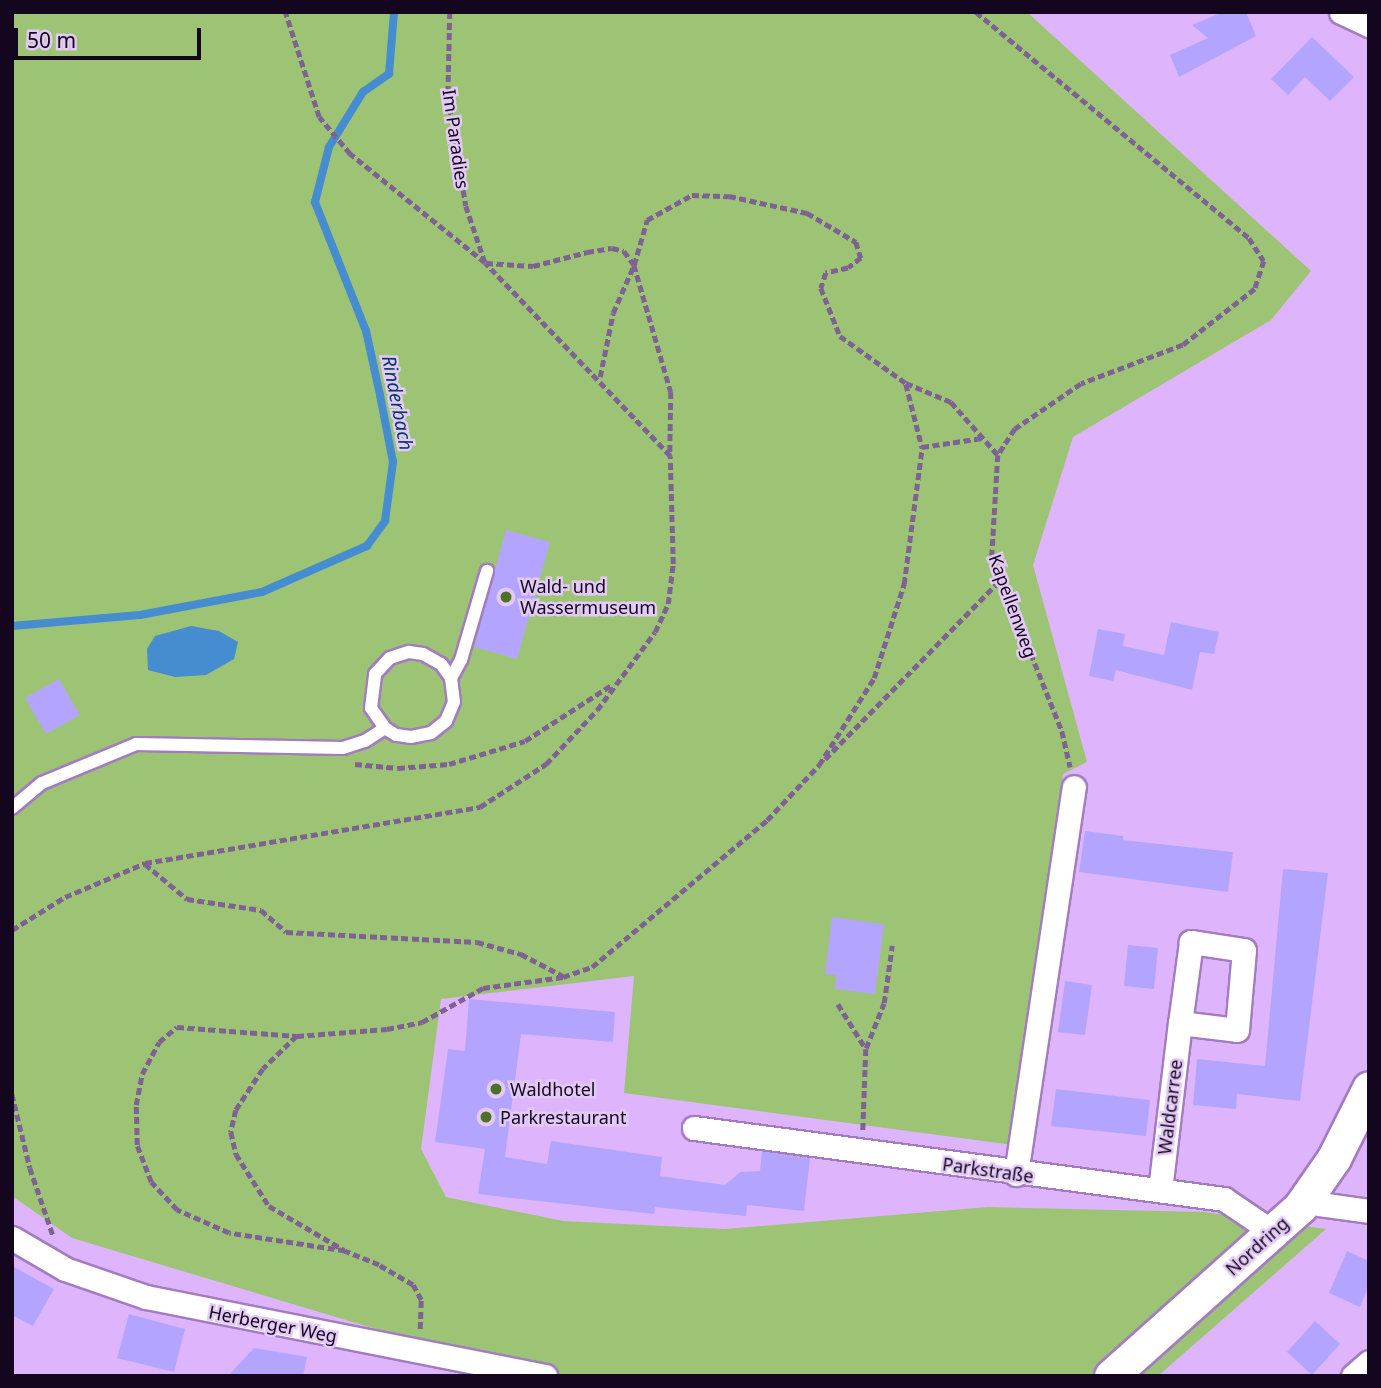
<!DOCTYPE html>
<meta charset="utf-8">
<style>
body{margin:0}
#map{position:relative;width:1381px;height:1388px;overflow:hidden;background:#deb5fd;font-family:"Noto Sans",sans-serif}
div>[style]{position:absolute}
.green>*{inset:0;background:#9dc474}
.water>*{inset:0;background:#458cd1}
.stream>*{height:8px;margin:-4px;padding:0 4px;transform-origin:4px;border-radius:4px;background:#458cd1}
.building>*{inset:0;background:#b3a5ff}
.path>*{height:4.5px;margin-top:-2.25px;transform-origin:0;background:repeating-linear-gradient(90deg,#7f6294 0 7px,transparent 0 10.5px)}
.roads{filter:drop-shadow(2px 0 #a37cc0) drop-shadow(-2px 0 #a37cc0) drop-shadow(0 2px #a37cc0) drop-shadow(0 -2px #a37cc0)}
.lane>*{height:12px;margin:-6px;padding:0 6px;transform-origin:6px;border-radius:6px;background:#fff}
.street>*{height:23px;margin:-11.5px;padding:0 11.5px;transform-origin:11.5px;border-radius:11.5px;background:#fff}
.secondary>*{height:33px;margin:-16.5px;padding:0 16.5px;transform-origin:16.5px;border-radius:16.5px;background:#fff}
.dots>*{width:19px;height:19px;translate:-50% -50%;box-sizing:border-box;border:4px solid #e2caf5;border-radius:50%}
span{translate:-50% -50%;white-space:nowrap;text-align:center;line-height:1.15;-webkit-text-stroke:5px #e2caf5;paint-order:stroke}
.street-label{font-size:18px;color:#15061f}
.poi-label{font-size:18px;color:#15061f}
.left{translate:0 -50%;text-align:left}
.water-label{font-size:19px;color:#033966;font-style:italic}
.frame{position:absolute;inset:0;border:14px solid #15061f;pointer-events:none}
.scale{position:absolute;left:14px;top:28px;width:187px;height:32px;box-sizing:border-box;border:4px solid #15061f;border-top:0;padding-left:9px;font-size:21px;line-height:24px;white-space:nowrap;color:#15061f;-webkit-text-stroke:5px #e2caf5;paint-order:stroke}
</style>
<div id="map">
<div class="green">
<div style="clip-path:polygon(12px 12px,1027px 12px,1311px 271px,1271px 320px,1073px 437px,1033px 565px,1087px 762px,1063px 774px,1013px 1145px,624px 1093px,634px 976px,441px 999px,421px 1149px,446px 1197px,563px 1221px,725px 1229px,988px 1207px,1204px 1212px,1326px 1229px,1158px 1376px,533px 1376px,72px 1238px,12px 1196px)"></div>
</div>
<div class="water">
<div style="clip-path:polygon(191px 626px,219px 631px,238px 642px,234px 659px,206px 675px,175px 677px,148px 670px,147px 649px,155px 636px)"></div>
</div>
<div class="stream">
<div style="left:12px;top:626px;width:128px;rotate:-4.9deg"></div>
<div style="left:140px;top:615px;width:124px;rotate:-10.7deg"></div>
<div style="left:262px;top:592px;width:115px;rotate:-23.7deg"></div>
<div style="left:367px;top:546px;width:31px;rotate:-54deg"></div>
<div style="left:385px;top:521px;width:60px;rotate:-82.3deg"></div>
<div style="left:393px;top:462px;width:68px;rotate:-101deg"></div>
<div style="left:380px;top:395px;width:66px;rotate:-102.3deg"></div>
<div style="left:366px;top:331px;width:139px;rotate:-111.6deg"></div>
<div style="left:315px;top:202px;width:57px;rotate:-75.7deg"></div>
<div style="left:329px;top:147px;width:65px;rotate:-58.3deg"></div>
<div style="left:363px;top:92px;width:32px;rotate:-35deg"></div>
<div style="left:389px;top:74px;width:62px;rotate:-85.4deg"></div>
</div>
<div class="building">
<div style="clip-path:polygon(1223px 12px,1246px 12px,1256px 36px,1179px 77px,1170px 55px,1208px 38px,1192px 25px)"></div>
<div style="clip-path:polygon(1312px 37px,1354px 77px,1330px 101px,1305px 77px,1288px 95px,1271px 79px)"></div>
<div style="clip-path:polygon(506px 530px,550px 542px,517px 659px,474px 647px)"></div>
<div style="clip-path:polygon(1171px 622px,1219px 632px,1214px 654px,1200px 652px,1192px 690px,1116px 670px,1113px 681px,1089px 676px,1098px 629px,1125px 634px,1123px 646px,1164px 655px)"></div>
<div style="clip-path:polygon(59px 679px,80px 715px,46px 734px,25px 698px)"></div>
<div style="clip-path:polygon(1085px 831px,1123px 836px,1123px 840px,1233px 852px,1228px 892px,1079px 872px)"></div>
<div style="clip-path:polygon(1283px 869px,1328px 873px,1300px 1101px,1237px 1094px,1236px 1109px,1193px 1105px,1197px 1059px,1265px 1066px)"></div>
<div style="clip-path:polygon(832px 917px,884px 924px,875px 994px,835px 989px,836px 975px,825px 974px)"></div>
<div style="clip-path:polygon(1128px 945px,1158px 948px,1154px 989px,1124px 986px)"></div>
<div style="clip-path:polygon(1065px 981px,1092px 985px,1085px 1035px,1058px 1032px)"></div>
<div style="clip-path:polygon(469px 999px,615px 1012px,613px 1042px,521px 1034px,505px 1157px,547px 1164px,551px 1141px,662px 1157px,660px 1176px,725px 1185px,740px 1172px,760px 1171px,762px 1151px,810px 1158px,804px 1211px,747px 1205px,746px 1216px,655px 1207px,654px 1214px,478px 1194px,485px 1149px,435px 1142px,448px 1049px,465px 1051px)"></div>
<div style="clip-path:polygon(1056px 1089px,1150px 1100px,1146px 1136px,1051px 1126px)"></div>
<div style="clip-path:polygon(1347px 1251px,1369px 1261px,1369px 1285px,1360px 1307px,1329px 1293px)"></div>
<div style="clip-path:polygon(12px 1266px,54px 1289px,33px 1326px,12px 1315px)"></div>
<div style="clip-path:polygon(129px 1314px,185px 1329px,174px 1372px,117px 1358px)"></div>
<div style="clip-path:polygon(1315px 1321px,1340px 1344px,1312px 1375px,1287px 1352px)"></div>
<div style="clip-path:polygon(254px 1348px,307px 1357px,303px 1376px,228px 1376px)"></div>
</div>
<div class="path">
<div style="left:450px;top:12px;width:85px;rotate:91.3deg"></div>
<div style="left:448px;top:97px;width:110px;rotate:80.6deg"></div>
<div style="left:466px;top:206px;width:59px;rotate:71.3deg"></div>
<div style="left:976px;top:12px;width:354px;rotate:39.6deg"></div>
<div style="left:1249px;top:238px;width:27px;rotate:57deg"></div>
<div style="left:1264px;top:261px;width:29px;rotate:108deg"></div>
<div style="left:1255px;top:289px;width:91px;rotate:142.1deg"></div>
<div style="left:1183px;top:345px;width:109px;rotate:159.1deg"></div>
<div style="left:1081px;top:384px;width:80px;rotate:145.7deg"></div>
<div style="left:1015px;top:429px;width:31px;rotate:123deg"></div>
<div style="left:998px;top:455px;width:101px;rotate:93.4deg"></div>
<div style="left:992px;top:556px;width:188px;rotate:68.2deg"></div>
<div style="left:1062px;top:731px;width:37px;rotate:77deg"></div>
<div style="left:486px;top:263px;width:47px;rotate:3.7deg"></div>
<div style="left:533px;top:266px;width:56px;rotate:-14.5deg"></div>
<div style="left:587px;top:252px;width:25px;rotate:-9deg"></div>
<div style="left:612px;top:248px;width:12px;rotate:14deg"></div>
<div style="left:624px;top:251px;width:17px;rotate:54deg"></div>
<div style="left:634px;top:265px;width:132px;rotate:73.8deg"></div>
<div style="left:671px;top:392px;width:64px;rotate:90.9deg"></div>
<div style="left:600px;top:377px;width:65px;rotate:-78.5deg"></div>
<div style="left:613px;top:313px;width:52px;rotate:-66.4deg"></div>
<div style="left:634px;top:265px;width:47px;rotate:-73.9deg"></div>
<div style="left:647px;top:220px;width:51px;rotate:-29.1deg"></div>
<div style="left:692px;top:195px;width:37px;rotate:2deg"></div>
<div style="left:729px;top:196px;width:80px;rotate:12.3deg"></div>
<div style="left:807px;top:213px;width:57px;rotate:30.6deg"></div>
<div style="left:856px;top:242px;width:17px;rotate:73deg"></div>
<div style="left:861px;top:258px;width:16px;rotate:142deg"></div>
<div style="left:848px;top:268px;width:23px;rotate:167deg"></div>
<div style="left:826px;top:273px;width:16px;rotate:108deg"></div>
<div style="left:821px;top:288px;width:52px;rotate:68.4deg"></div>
<div style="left:840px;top:336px;width:81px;rotate:35.5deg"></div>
<div style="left:906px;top:383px;width:49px;rotate:22.9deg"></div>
<div style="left:951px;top:402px;width:71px;rotate:48.4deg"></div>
<div style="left:906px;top:384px;width:65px;rotate:75.7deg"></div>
<div style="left:825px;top:759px;width:250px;rotate:-45.6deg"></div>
<div style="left:355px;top:764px;width:43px;rotate:5.3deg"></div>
<div style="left:398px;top:768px;width:51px;rotate:-4.5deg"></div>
<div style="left:449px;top:764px;width:79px;rotate:-16.8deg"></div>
<div style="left:525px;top:741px;width:105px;rotate:-32.9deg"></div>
<div style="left:145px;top:864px;width:55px;rotate:39.8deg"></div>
<div style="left:187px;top:899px;width:75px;rotate:8.5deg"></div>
<div style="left:261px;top:910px;width:33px;rotate:41deg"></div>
<div style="left:286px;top:932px;width:191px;rotate:3deg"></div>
<div style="left:477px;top:942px;width:46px;rotate:15.3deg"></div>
<div style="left:521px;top:954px;width:47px;rotate:27.6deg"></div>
<div style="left:12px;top:930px;width:62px;rotate:-31.9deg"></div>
<div style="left:65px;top:897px;width:87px;rotate:-23deg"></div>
<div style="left:145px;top:863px;width:340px;rotate:-9.5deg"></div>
<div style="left:480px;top:807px;width:79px;rotate:-33.1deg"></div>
<div style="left:546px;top:764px;width:74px;rotate:-46.6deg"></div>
<div style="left:597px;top:710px;width:97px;rotate:-53.4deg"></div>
<div style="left:655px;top:632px;width:31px;rotate:-65deg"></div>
<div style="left:668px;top:604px;width:40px;rotate:-82.9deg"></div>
<div style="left:673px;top:564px;width:108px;rotate:-91.6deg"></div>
<div style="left:670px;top:456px;width:267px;rotate:-133.8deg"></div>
<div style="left:485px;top:263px;width:174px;rotate:-141.1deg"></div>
<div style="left:350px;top:154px;width:48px;rotate:-130deg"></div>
<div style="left:319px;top:117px;width:110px;rotate:-107.9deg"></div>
<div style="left:838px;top:1004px;width:53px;rotate:58.1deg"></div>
<div style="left:866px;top:1049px;width:81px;rotate:92.1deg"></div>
<div style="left:297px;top:1036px;width:47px;rotate:135.9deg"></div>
<div style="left:263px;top:1069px;width:49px;rotate:123.4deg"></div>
<div style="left:236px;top:1110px;width:23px;rotate:103deg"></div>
<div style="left:231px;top:1132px;width:23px;rotate:77deg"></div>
<div style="left:236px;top:1154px;width:62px;rotate:57.6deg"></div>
<div style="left:269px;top:1206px;width:87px;rotate:30.4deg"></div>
<div style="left:866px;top:1048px;width:48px;rotate:-68.2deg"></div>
<div style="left:884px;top:1003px;width:58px;rotate:-82deg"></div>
<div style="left:12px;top:1094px;width:76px;rotate:76.3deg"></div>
<div style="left:30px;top:1168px;width:71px;rotate:71.1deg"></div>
<div style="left:420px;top:1329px;width:29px;rotate:-88deg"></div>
<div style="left:421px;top:1300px;width:17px;rotate:-118deg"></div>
<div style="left:413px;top:1285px;width:39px;rotate:-150deg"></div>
<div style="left:379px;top:1265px;width:37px;rotate:-158deg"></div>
<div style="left:345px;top:1251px;width:117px;rotate:-171.2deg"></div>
<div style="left:229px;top:1233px;width:57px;rotate:-156.1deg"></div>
<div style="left:177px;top:1210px;width:38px;rotate:-133deg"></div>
<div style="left:151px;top:1182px;width:40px;rotate:-111deg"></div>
<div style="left:137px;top:1145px;width:40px;rotate:-91.4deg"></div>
<div style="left:136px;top:1105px;width:32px;rotate:-79deg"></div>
<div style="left:142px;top:1074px;width:36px;rotate:-62deg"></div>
<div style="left:159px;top:1042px;width:23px;rotate:-40deg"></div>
<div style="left:177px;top:1027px;width:120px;rotate:4.3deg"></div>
<div style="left:297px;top:1036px;width:90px;rotate:-4.4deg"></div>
<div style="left:387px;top:1029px;width:36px;rotate:-11deg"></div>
<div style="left:422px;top:1022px;width:70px;rotate:-29.1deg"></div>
<div style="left:483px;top:988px;width:81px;rotate:-7.8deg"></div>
<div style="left:563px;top:977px;width:31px;rotate:-19deg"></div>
<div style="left:592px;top:967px;width:229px;rotate:-40deg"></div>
<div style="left:767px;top:820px;width:76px;rotate:-46.6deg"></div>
<div style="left:819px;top:765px;width:103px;rotate:-57.7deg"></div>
<div style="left:874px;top:678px;width:99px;rotate:-72.3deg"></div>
<div style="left:904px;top:584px;width:138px;rotate:-82.5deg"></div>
<div style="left:922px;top:447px;width:61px;rotate:-8.5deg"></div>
</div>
<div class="roads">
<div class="lane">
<div style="left:451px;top:678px;width:24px;rotate:83deg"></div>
<div style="left:454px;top:702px;width:21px;rotate:113deg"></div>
<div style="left:446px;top:721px;width:19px;rotate:141deg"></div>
<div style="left:431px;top:733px;width:20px;rotate:169deg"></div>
<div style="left:411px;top:737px;width:15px;rotate:-172deg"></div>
<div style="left:396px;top:735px;width:13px;rotate:-148deg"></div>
<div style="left:385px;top:728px;width:24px;rotate:-125deg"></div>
<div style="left:371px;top:708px;width:34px;rotate:-83deg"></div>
<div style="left:375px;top:674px;width:22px;rotate:-47deg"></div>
<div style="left:390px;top:658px;width:20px;rotate:-18deg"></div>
<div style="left:409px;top:652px;width:14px;rotate:8deg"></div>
<div style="left:423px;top:654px;width:21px;rotate:29deg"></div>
<div style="left:441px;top:664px;width:17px;rotate:54deg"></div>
<div style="left:451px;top:678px;width:21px;rotate:-61deg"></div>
<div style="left:461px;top:660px;width:93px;rotate:-73.7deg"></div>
<div style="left:12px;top:808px;width:39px;rotate:-40deg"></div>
<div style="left:42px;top:783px;width:102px;rotate:-22.5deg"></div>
<div style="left:136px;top:744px;width:207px;rotate:1.1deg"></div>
<div style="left:343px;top:748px;width:23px;rotate:-18deg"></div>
<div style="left:365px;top:741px;width:24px;rotate:-33deg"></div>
</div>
<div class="street">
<div style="left:1341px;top:12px;width:31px;rotate:25deg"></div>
<div style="left:694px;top:1128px;width:535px;rotate:7.63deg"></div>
<div style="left:1224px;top:1199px;width:59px;rotate:34deg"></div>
<div style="left:1016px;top:1174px;width:391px;rotate:-81.5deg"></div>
<div style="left:1160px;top:1190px;width:168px;rotate:-83.2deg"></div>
<div style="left:1180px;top:1023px;width:57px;rotate:7deg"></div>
<div style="left:1237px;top:1030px;width:80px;rotate:-85deg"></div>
<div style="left:1244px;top:950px;width:54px;rotate:-171.4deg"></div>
<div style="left:1191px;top:942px;width:82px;rotate:97.7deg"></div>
<div style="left:1308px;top:1197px;width:13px;rotate:32deg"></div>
<div style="left:1319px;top:1204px;width:50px;rotate:8deg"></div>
<div style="left:12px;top:1238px;width:61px;rotate:30.3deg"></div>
<div style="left:65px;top:1269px;width:86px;rotate:19.1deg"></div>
<div style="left:146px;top:1297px;width:407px;rotate:11.2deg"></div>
<div style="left:1353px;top:1376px;width:21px;rotate:-41deg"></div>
</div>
<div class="secondary">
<div style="left:1111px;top:1376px;width:254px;rotate:-41.8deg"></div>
<div style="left:1300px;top:1207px;width:60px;rotate:-55.2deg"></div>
<div style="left:1334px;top:1158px;width:78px;rotate:-63.4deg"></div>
</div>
</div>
<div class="dots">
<div style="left:506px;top:597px;background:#4e6f26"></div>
<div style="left:496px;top:1089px;background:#4e6f26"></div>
<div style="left:486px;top:1117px;background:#4e6f26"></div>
</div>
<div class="street-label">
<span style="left:456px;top:139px;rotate:82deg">Im Paradies</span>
<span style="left:1013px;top:606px;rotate:70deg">Kapellenweg</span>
<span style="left:1170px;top:1107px;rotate:-83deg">Waldcarree</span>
<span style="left:988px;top:1170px;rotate:8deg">Parkstraße</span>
<span style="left:1257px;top:1246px;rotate:-42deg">Nordring</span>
<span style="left:273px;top:1324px;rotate:11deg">Herberger Weg</span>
</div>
<div class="poi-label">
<span class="left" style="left:520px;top:597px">Wald- und<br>Wassermuseum</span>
<span class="left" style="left:510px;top:1089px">Waldhotel</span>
<span class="left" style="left:500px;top:1117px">Parkrestaurant</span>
</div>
<div class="water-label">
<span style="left:397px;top:403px;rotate:79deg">Rinderbach</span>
</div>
<div class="frame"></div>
<div class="scale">50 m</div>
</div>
